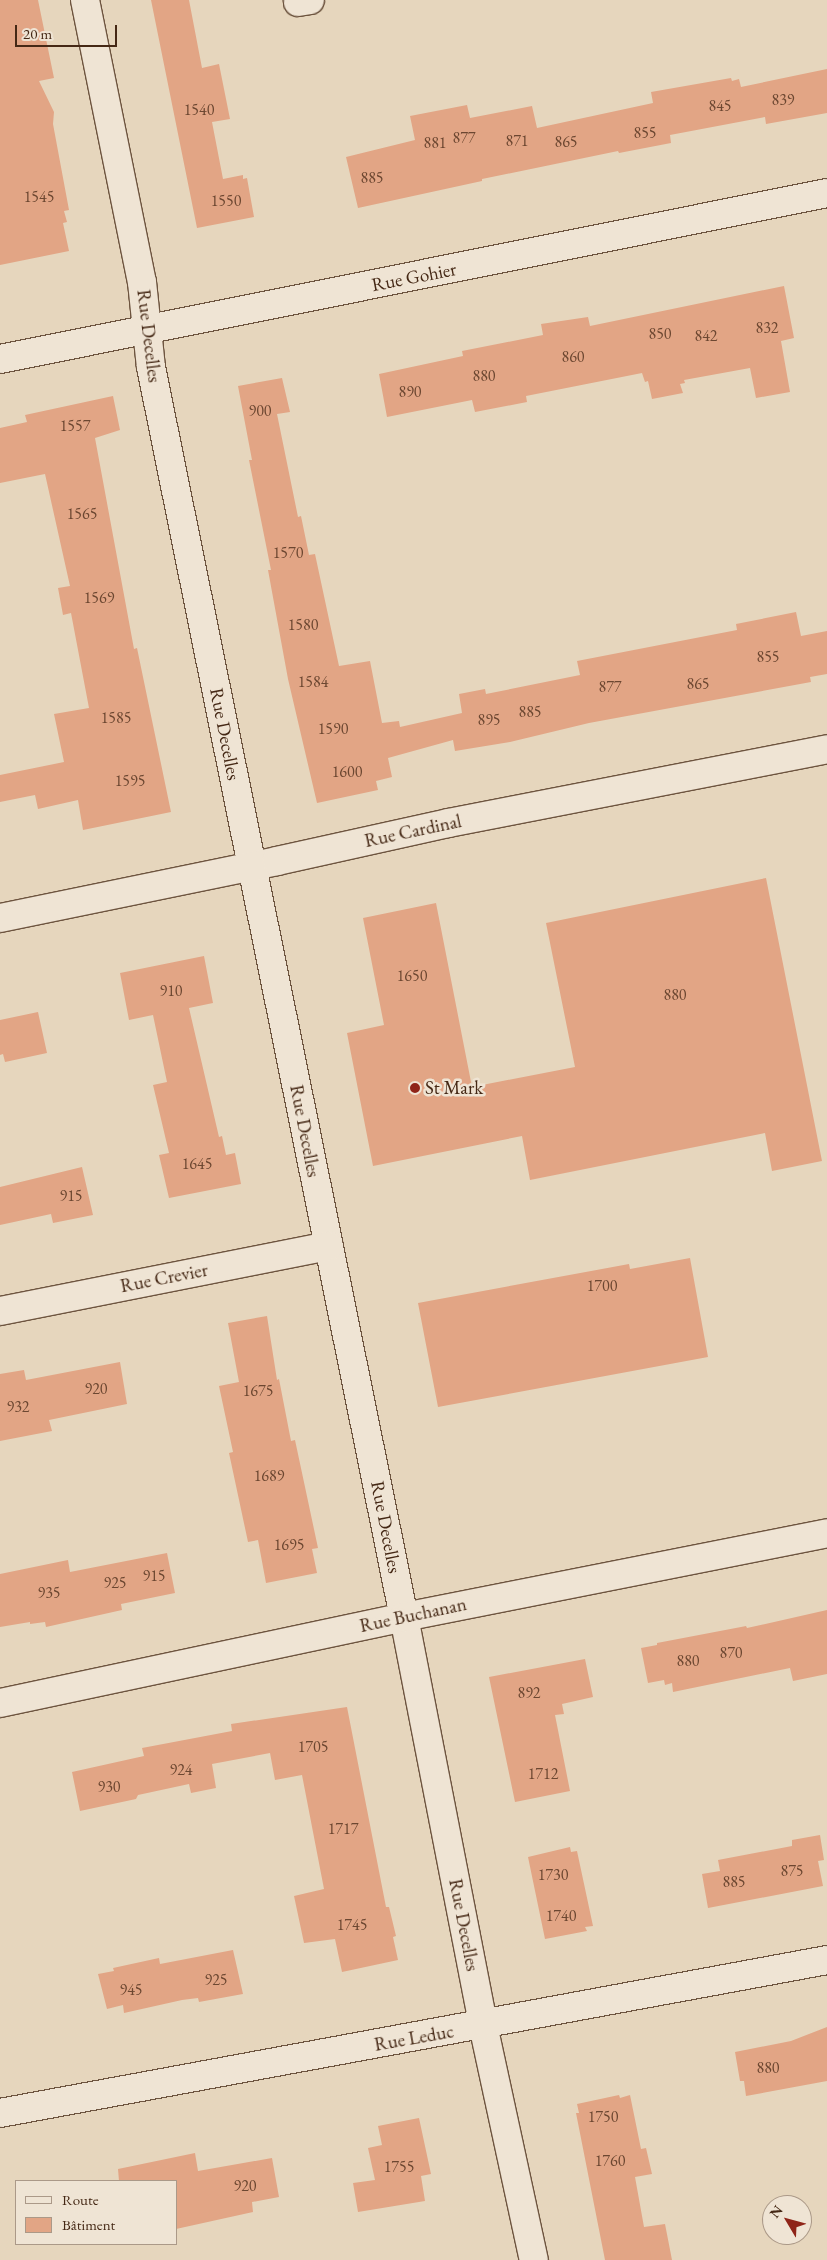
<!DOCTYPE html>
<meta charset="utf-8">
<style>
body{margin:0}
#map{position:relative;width:827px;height:2260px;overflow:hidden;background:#e6d6bd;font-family:"EB Garamond",serif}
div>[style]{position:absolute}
.building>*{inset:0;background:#e2a585}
.roads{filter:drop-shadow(1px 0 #6d543f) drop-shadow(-1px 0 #6d543f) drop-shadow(0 1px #6d543f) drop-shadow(0 -1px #6d543f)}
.minor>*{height:28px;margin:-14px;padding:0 14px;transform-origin:14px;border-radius:14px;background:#efe4d4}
.dots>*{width:14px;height:14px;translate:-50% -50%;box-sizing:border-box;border:2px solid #efe4d4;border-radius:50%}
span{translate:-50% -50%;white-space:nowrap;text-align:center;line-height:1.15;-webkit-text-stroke:5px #efe4d4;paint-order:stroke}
.number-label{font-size:16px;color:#6c4731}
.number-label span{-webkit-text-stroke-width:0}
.street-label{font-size:19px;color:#452815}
.poi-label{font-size:19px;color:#452815}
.left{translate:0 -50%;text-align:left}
.legend{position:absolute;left:15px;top:2180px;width:162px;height:65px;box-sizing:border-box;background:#efe4d4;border:1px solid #ab9988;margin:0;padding:6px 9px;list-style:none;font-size:15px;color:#452815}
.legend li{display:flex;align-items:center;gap:10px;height:25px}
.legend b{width:25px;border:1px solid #ab9988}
.north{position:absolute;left:762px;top:2195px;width:50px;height:50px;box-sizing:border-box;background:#efe4d4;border:1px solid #ab9988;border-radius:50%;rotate:307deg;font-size:14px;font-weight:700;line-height:20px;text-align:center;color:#452815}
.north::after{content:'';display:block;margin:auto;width:18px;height:22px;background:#8f2418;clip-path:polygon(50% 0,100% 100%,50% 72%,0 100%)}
.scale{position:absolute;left:15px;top:25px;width:102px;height:22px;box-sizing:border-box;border:2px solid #452815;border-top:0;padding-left:6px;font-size:15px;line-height:18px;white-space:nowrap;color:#452815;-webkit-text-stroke:4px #efe4d4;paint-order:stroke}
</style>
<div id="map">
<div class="building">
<div style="clip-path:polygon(0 0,38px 0,54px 78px,39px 81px,54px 112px,53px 124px,69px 210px,64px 211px,67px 222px,63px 223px,69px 251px,0 265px)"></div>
<div style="clip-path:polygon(151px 0,189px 0,202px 68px,219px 64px,230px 119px,212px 122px,223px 179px,243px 175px,243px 179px,247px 178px,254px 217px,197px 228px)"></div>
<div style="clip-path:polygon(827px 69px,827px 113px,766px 124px,765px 117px,670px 135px,671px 143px,619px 153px,618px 151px,482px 179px,482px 181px,358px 208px,346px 157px,415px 140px,410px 116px,467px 105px,470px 118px,532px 106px,537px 128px,653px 103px,651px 92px,731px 78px,732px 81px,739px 79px,741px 87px)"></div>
<div style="clip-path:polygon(784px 286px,794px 338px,781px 341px,790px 392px,756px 398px,750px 368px,684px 380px,685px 383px,680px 384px,683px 393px,652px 399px,648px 381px,645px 382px,642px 373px,526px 396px,527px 402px,475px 412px,472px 400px,387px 417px,379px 374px,463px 356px,462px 351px,543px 335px,541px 324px,588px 317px,590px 326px)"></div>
<div style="clip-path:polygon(282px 378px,290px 412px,277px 414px,298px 517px,301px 516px,309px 555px,315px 554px,339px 666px,370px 661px,382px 723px,399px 721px,400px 727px,462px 713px,459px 694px,485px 689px,486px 694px,580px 675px,577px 661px,737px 630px,736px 624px,796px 612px,801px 636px,827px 631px,827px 674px,810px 677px,811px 682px,589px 723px,510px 742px,455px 751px,453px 740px,388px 758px,392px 777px,376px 781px,378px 790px,317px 803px,288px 679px,268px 570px,271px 570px,249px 460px,252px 460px,238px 386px)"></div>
<div style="clip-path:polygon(113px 396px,120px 430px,95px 438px,134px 649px,137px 648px,171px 812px,83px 830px,78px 800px,38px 809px,35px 795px,0 802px,0 775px,64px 762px,54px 714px,89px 708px,71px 613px,63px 615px,58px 588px,70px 586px,45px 474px,0 483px,0 428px,27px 422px,25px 415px)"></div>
<div style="clip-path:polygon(766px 878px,822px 1161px,772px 1171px,765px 1133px,530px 1180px,522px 1136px,373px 1166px,347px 1033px,384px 1025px,363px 918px,436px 903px,472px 1087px,575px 1067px,546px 923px)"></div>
<div style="clip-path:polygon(204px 956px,213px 1003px,189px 1008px,219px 1137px,222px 1136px,226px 1155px,235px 1153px,241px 1184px,169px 1198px,159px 1155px,169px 1153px,153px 1085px,167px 1082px,153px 1015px,129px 1020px,120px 973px)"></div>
<div style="clip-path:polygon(38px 1012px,47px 1053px,5px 1062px,3px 1054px,0 1055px,0 1020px)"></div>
<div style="clip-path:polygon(82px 1167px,93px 1215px,53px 1223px,51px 1214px,0 1225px,0 1187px)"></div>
<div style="clip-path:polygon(690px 1258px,708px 1357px,438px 1407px,418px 1303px,629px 1264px,630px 1269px)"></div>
<div style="clip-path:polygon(267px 1316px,277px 1380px,279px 1379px,291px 1441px,295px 1440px,318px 1548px,312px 1549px,317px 1573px,266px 1583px,258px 1540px,248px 1542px,229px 1453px,233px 1452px,219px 1386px,239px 1382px,228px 1323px)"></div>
<div style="clip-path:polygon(120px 1362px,127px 1404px,49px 1420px,52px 1431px,0 1441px,0 1374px,24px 1370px,26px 1380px)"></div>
<div style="clip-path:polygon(167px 1553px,175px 1593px,121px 1604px,122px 1610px,46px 1627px,45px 1622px,30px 1624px,30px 1622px,0 1627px,0 1574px,68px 1560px,70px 1572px)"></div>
<div style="clip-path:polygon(827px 1610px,827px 1674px,793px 1681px,790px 1668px,673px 1692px,672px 1683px,665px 1685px,664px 1680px,648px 1683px,641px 1648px,657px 1645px,657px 1643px,741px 1627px,746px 1626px,747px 1628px)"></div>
<div style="clip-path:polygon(585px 1659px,593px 1697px,562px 1704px,564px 1714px,555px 1715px,570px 1791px,515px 1802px,489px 1677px)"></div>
<div style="clip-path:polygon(347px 1707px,386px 1907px,389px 1907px,396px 1936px,393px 1937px,398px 1960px,342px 1972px,335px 1939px,304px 1943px,294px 1896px,324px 1889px,302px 1775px,275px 1780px,270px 1753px,212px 1764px,216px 1788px,191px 1793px,189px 1784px,138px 1795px,136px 1799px,80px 1811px,72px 1772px,144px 1756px,142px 1748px,232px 1731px,231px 1724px)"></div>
<div style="clip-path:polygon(820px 1835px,824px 1860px,818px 1861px,823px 1886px,708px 1908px,702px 1874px,720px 1871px,718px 1860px,792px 1846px,792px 1840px)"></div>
<div style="clip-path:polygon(570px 1847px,571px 1852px,577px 1851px,593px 1926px,585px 1927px,587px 1931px,545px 1939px,528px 1857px)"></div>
<div style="clip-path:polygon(233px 1950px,243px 1994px,199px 2002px,198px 1998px,182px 2000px,124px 2013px,123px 2005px,107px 2009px,98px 1974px,114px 1971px,113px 1968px,159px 1958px,160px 1964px)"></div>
<div style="clip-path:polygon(827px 2027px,827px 2081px,746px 2096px,744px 2081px,740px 2081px,735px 2052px,791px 2041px)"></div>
<div style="clip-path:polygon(619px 2095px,620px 2098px,630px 2095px,641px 2149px,646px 2148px,652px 2174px,635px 2177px,644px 2227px,665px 2224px,672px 2260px,605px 2260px,576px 2113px,579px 2113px,577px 2104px)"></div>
<div style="clip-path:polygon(419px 2118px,431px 2174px,421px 2176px,425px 2201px,358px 2212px,353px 2183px,375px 2180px,368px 2148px,382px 2145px,378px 2126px)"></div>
<div style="clip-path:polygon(195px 2153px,198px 2171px,272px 2158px,279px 2197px,252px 2202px,253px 2212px,176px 2229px,176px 2181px,119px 2181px,118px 2169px)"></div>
</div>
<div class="roads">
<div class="minor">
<div style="left:85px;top:0;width:288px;rotate:78.6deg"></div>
<div style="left:142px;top:282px;width:85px;rotate:84deg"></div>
<div style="left:151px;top:367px;width:1275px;rotate:78.56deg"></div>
<div style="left:404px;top:1617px;width:416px;rotate:79deg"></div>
<div style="left:483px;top:2025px;width:240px;rotate:77.8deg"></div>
<div style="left:298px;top:2px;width:12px;rotate:-9deg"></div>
<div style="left:0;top:359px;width:843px;rotate:-11.35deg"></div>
<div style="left:0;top:918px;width:283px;rotate:-11.6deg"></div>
<div style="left:277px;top:861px;width:175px;rotate:-12.5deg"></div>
<div style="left:448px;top:823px;width:386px;rotate:-11deg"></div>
<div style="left:0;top:1311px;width:335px;rotate:-11.2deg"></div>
<div style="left:0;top:1703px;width:413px;rotate:-12deg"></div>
<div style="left:404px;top:1617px;width:431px;rotate:-11.2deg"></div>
<div style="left:0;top:2113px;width:841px;rotate:-10.48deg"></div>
</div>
</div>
<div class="dots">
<div style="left:415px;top:1088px;background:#8f2418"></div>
</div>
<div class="number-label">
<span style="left:783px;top:100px">839</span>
<span style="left:720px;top:106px">845</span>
<span style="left:199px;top:110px">1540</span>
<span style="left:645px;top:133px">855</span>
<span style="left:464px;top:138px">877</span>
<span style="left:517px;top:141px">871</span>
<span style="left:566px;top:142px">865</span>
<span style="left:435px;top:143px">881</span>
<span style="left:372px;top:178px">885</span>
<span style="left:39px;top:197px">1545</span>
<span style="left:226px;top:201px">1550</span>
<span style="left:767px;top:328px">832</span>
<span style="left:660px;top:334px">850</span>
<span style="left:706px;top:336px">842</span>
<span style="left:573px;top:357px">860</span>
<span style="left:484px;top:376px">880</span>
<span style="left:410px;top:392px">890</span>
<span style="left:260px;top:411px">900</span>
<span style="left:75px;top:426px">1557</span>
<span style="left:82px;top:514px">1565</span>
<span style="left:288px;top:553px">1570</span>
<span style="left:99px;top:598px">1569</span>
<span style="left:303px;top:625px">1580</span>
<span style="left:768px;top:657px">855</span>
<span style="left:313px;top:682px">1584</span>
<span style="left:698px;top:684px">865</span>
<span style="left:610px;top:687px">877</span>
<span style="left:530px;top:712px">885</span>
<span style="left:116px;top:718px">1585</span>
<span style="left:489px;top:720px">895</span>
<span style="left:333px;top:729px">1590</span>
<span style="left:347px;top:772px">1600</span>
<span style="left:130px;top:781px">1595</span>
<span style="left:412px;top:976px">1650</span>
<span style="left:171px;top:991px">910</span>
<span style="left:675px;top:995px">880</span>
<span style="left:197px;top:1164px">1645</span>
<span style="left:71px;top:1196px">915</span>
<span style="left:602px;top:1286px">1700</span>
<span style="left:96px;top:1389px">920</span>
<span style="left:258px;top:1391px">1675</span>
<span style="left:18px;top:1407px">932</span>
<span style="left:269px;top:1476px">1689</span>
<span style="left:289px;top:1545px">1695</span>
<span style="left:154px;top:1576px">915</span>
<span style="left:115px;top:1583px">925</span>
<span style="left:49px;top:1593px">935</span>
<span style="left:731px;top:1653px">870</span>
<span style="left:688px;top:1661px">880</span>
<span style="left:529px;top:1693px">892</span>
<span style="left:313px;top:1747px">1705</span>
<span style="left:181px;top:1770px">924</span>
<span style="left:543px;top:1774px">1712</span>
<span style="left:109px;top:1787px">930</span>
<span style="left:343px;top:1829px">1717</span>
<span style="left:792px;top:1871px">875</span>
<span style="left:553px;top:1875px">1730</span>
<span style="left:734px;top:1882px">885</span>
<span style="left:561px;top:1916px">1740</span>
<span style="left:352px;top:1925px">1745</span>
<span style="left:216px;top:1980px">925</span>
<span style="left:131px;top:1990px">945</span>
<span style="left:768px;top:2068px">880</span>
<span style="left:603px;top:2117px">1750</span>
<span style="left:610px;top:2161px">1760</span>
<span style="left:399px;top:2167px">1755</span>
<span style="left:245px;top:2186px">920</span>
</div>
<div class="street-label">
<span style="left:414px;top:277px;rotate:-11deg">Rue Gohier</span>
<span style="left:149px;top:336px;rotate:83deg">Rue Decelles</span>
<span style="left:225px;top:734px;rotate:79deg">Rue Decelles</span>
<span style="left:413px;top:831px;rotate:-12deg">Rue Cardinal</span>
<span style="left:305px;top:1131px;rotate:79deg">Rue Decelles</span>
<span style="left:164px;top:1278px;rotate:-11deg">Rue Crevier</span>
<span style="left:386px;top:1527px;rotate:79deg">Rue Decelles</span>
<span style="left:413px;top:1615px;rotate:-12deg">Rue Buchanan</span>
<span style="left:464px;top:1925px;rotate:79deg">Rue Decelles</span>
<span style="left:414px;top:2038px;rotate:-10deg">Rue Leduc</span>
</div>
<div class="poi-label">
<span class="left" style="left:425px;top:1088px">St Mark</span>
</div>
<ul class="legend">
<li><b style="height:6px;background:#efe4d4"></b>Route</li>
<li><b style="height:14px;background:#e2a585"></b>Bâtiment</li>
</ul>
<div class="north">N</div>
<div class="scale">20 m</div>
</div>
